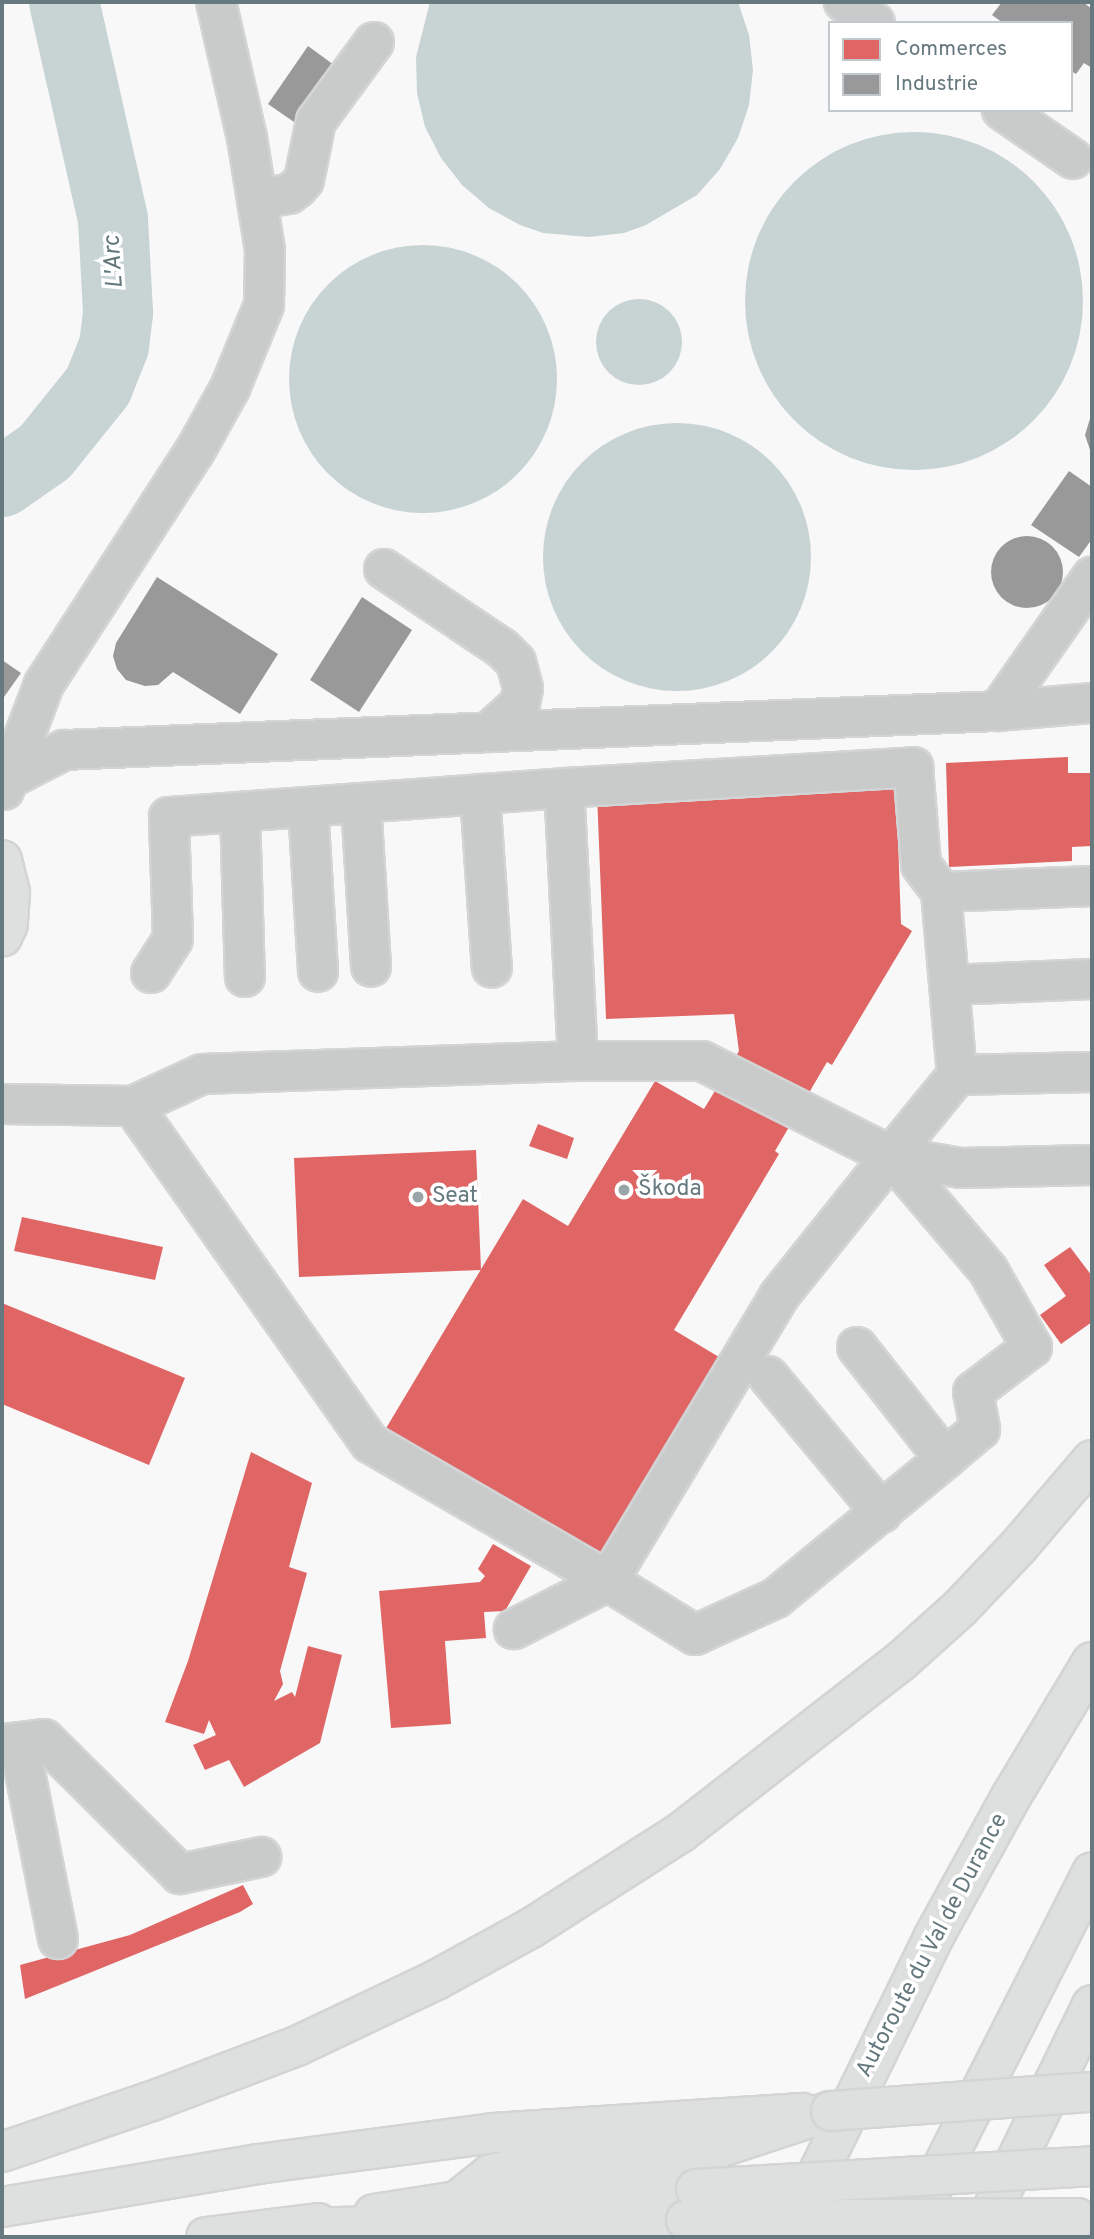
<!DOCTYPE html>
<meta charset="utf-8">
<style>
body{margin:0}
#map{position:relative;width:1094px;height:2239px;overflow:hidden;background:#f8f8f8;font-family:Overpass,sans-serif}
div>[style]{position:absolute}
.water>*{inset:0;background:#c8d3d4}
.round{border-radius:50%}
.shops>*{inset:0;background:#e06666}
.industry>*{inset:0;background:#999}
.river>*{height:70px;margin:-35px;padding:0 35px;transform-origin:35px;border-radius:35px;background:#c8d3d4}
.roads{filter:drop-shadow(2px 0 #d3d4d5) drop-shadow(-2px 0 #d3d4d5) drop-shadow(0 2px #d3d4d5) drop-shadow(0 -2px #d3d4d5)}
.minor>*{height:38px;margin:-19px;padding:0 19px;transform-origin:19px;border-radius:19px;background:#c9cbcb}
.major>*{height:38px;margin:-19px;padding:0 19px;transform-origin:19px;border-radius:19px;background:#dedfdf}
.highway>*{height:38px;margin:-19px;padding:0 19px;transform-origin:19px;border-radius:19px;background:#dedfdf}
.bridges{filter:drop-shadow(2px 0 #d3d4d5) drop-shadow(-2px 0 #d3d4d5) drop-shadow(0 2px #d3d4d5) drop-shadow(0 -2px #d3d4d5)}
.major-bridge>*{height:38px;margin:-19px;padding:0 19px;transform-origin:19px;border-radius:19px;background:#dedfdf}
.highway-bridge>*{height:38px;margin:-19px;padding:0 19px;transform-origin:19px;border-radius:19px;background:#dedfdf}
.dots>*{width:19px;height:19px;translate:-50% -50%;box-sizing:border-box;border:4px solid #fff;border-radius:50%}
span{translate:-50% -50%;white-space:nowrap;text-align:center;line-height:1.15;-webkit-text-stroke:7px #fff;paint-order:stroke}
.poi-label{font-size:23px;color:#66797f}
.left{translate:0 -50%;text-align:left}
.street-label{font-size:23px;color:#66797f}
.water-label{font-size:24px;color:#617779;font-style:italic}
.frame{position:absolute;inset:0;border:4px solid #66797f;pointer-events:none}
.legend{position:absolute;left:828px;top:21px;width:245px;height:91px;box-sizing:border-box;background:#fff;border:2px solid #c2c9cc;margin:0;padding:9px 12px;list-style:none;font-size:21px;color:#66797f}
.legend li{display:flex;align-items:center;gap:14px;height:35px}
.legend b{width:35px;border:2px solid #c2c9cc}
</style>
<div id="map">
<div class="water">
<div style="clip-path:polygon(430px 2px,738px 2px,749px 35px,753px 70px,749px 105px,738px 138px,720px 169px,697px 195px,646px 225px,624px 233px,589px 237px,543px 233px,520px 225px,489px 208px,462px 185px,441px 158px,425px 127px,417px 93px,416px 57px)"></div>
<div class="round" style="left:745px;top:132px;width:338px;height:338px"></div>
<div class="round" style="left:289px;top:245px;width:268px;height:268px"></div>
<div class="round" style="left:596px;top:299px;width:86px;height:86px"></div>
<div class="round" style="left:543px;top:423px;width:268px;height:268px"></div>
</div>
<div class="shops">
<div style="clip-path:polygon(1068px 757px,1068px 773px,1092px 773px,1092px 846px,1072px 847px,1072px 861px,949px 867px,946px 763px)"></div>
<div style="clip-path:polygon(896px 782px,901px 924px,912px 931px,832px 1065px,827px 1062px,775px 1151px,779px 1154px,674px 1330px,719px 1357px,596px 1562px,382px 1435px,523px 1199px,568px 1226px,655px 1081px,704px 1109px,739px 1051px,734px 1014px,606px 1019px,597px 794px)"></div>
<div style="clip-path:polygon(538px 1124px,574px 1138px,567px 1159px,529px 1146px)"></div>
<div style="clip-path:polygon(476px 1150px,481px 1270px,299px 1277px,294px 1158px)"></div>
<div style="clip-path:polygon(22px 1217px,163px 1247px,155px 1280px,14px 1251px)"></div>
<div style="clip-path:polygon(1070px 1247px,1092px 1276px,1092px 1322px,1061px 1344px,1040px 1315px,1066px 1296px,1044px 1265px)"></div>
<div style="clip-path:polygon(2px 1303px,185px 1378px,149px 1465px,2px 1404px)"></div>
<div style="clip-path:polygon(251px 1452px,312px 1483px,289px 1567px,307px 1573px,280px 1671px,283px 1684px,274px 1701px,292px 1692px,295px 1697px,308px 1646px,342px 1655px,320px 1743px,244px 1787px,229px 1760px,205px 1770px,193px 1745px,216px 1735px,209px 1720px,204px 1734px,165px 1722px,188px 1661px)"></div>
<div style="clip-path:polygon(493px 1544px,531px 1566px,505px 1611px,484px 1612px,486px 1638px,445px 1641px,451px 1724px,391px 1728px,379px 1591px,480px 1582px,485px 1576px,478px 1569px)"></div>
<div style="clip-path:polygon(243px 1885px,253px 1904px,240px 1912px,25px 1999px,20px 1965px,130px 1935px)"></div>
</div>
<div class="industry">
<div style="clip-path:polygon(1002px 2px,1083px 2px,1092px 9px,1092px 68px,1084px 63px,1076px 74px,1071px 71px,1071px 23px,1003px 23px,992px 15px)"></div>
<div style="clip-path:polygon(308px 46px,334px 65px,294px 122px,268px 104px)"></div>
<div style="clip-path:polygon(1092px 412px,1092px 456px,1085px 435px)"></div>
<div style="clip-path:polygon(1069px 471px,1092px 487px,1092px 539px,1079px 557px,1031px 525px)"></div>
<div class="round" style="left:991px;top:536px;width:72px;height:72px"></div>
<div style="clip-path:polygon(157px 577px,278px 654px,240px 714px,173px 672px,158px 685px,145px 686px,126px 680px,117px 669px,113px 656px,116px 643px)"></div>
<div style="clip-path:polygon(362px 597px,412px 630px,359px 712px,310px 680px)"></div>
<div style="clip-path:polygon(2px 660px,21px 673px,4px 697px,2px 695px)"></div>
</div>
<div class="river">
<div style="left:2px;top:482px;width:52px;rotate:-34.9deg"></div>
<div style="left:45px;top:452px;width:85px;rotate:-51.2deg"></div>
<div style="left:98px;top:386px;width:43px;rotate:-68.2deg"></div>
<div style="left:114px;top:346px;width:34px;rotate:-83deg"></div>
<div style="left:118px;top:312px;width:93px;rotate:-93.1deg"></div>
<div style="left:113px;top:219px;width:222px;rotate:-102.7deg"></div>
</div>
<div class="roads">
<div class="minor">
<div style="left:844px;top:2px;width:37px;rotate:34deg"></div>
<div style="left:1002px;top:110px;width:86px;rotate:34.6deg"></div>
<div style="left:257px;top:199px;width:32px;rotate:-9deg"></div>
<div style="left:289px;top:194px;width:11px;rotate:-38deg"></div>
<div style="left:298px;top:187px;width:9px;rotate:-49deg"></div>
<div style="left:304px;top:180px;width:60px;rotate:-78.5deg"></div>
<div style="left:316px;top:121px;width:98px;rotate:-53.7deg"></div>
<div style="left:384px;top:569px;width:143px;rotate:33.9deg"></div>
<div style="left:503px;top:649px;width:18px;rotate:45deg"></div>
<div style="left:516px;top:662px;width:27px;rotate:75deg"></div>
<div style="left:523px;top:688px;width:16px;rotate:101deg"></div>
<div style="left:520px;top:704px;width:42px;rotate:137.9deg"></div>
<div style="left:998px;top:711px;width:164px;rotate:-55deg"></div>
<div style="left:2px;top:782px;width:70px;rotate:-27.3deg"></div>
<div style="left:64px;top:750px;width:935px;rotate:-2.39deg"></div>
<div style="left:998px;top:711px;width:94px;rotate:-4.9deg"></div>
<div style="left:4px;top:790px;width:113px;rotate:-69.3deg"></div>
<div style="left:44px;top:684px;width:278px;rotate:-57.1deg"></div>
<div style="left:195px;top:451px;width:72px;rotate:-60.9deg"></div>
<div style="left:230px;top:388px;width:90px;rotate:-67.7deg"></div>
<div style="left:264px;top:305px;width:55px;rotate:-89deg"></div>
<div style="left:265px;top:250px;width:113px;rotate:-99.1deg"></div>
<div style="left:247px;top:138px;width:139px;rotate:-102.8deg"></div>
<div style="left:480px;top:794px;width:174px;rotate:86.1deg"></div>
<div style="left:361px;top:803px;width:164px;rotate:86.5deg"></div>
<div style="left:308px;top:807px;width:165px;rotate:86.5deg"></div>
<div style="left:240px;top:812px;width:165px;rotate:88.3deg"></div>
<div style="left:151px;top:973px;width:40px;rotate:-57.1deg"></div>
<div style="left:173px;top:939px;width:122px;rotate:-91.9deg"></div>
<div style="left:169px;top:817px;width:396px;rotate:-4.2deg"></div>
<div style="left:949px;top:985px;width:143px;rotate:-2.4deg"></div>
<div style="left:578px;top:1061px;width:273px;rotate:-92.9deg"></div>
<div style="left:564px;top:788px;width:350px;rotate:-3.4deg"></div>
<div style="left:913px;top:767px;width:98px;rotate:85.3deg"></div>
<div style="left:921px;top:865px;width:34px;rotate:53deg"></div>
<div style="left:957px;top:1075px;width:135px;rotate:-1.3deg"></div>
<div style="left:2px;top:1104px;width:131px;rotate:0.9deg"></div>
<div style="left:133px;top:1106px;width:76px;rotate:-24.9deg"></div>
<div style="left:202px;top:1074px;width:376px;rotate:-2deg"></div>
<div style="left:578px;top:1061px;width:124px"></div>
<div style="left:702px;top:1061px;width:212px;rotate:26.7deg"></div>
<div style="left:891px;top:1156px;width:71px;rotate:9.7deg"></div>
<div style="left:961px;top:1168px;width:131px;rotate:-1.3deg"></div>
<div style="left:133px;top:1106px;width:412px;rotate:54.9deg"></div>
<div style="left:370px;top:1443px;width:275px;rotate:30.1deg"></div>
<div style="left:608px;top:1581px;width:106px;rotate:152.9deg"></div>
<div style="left:891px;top:1156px;width:150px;rotate:49.6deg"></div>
<div style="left:988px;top:1270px;width:89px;rotate:60.3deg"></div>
<div style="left:1032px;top:1347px;width:74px;rotate:142.7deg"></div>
<div style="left:973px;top:1392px;width:38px;rotate:79deg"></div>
<div style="left:980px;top:1429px;width:46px;rotate:139.4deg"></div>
<div style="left:945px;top:1459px;width:219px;rotate:140.6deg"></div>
<div style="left:776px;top:1598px;width:89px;rotate:155.4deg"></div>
<div style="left:695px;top:1635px;width:102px;rotate:-148.2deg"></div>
<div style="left:608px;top:1581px;width:332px;rotate:-59deg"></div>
<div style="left:779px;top:1296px;width:179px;rotate:-51.3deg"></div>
<div style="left:891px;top:1156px;width:104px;rotate:-50.8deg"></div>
<div style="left:957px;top:1075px;width:184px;rotate:-95deg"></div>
<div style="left:941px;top:892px;width:151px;rotate:-2.3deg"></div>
<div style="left:857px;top:1347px;width:142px;rotate:51.8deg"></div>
<div style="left:768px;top:1376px;width:178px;rotate:50.2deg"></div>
<div style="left:19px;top:1742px;width:201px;rotate:78.8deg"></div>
<div style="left:2px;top:1744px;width:42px;rotate:-6.8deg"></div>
<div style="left:44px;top:1739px;width:192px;rotate:44.8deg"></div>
<div style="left:180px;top:1874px;width:83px;rotate:-11.9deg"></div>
</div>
<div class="major">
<div style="left:2px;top:860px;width:34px;rotate:76deg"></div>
<div style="left:10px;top:893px;width:31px;rotate:94deg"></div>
<div style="left:8px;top:924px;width:14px;rotate:115deg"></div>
<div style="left:2px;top:2207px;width:260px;rotate:-9.5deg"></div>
<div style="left:258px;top:2164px;width:237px;rotate:-7.5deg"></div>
<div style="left:493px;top:2133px;width:310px;rotate:-3.7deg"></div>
<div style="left:374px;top:2214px;width:84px;rotate:-8.9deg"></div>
<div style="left:457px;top:2201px;width:239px;rotate:-2.9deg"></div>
<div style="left:206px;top:2237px;width:113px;rotate:-7.1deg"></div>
</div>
<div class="highway">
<div style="left:2px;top:2152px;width:158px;rotate:-18.8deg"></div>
<div style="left:152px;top:2101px;width:155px;rotate:-20.8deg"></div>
<div style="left:297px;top:2046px;width:154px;rotate:-25.4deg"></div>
<div style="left:436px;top:1980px;width:108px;rotate:-28.7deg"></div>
<div style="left:531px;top:1928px;width:78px;rotate:-32.5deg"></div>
<div style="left:597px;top:1886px;width:98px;rotate:-32.6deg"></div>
<div style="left:680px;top:1833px;width:279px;rotate:-37.9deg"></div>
<div style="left:900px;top:1662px;width:81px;rotate:-42deg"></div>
<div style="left:960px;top:1608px;width:84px;rotate:-46.4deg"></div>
<div style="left:1018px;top:1547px;width:114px;rotate:-49.6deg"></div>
<div style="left:800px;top:2210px;width:303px;rotate:-63.9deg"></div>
<div style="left:933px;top:1938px;width:163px;rotate:-61.1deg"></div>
<div style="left:1012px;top:1795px;width:155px;rotate:-59deg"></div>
<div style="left:285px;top:2228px;width:401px;rotate:-1.1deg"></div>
<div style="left:434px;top:2237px;width:43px;rotate:-57.4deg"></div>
<div style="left:457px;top:2201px;width:43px;rotate:-38.5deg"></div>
<div style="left:491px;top:2174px;width:56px;rotate:-13.5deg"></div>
<div style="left:545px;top:2161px;width:164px;rotate:-3.5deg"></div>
<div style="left:709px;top:2151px;width:128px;rotate:-18.2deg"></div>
<div style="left:907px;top:2237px;width:409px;rotate:-63.1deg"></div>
<div style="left:979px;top:2237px;width:258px;rotate:-64deg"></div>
</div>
</div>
<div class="bridges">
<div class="major-bridge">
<div style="left:831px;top:2111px;width:262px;rotate:-4.2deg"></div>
<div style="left:696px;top:2189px;width:397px;rotate:-3.3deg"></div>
</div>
<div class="highway-bridge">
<div style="left:686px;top:2220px;width:391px;rotate:-0.3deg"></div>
</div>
</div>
<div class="dots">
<div style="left:624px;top:1190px;background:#99a5a9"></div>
<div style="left:418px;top:1197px;background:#99a5a9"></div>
</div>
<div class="poi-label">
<span class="left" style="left:638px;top:1190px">Škoda</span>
<span class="left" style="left:432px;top:1197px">Seat</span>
</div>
<div class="street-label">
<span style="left:933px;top:1946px;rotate:-62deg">Autoroute du Val de Durance</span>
</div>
<div class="water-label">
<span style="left:115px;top:262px;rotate:-94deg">L'Arc</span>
</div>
<div class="frame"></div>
<ul class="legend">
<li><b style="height:19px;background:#e06666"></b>Commerces</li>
<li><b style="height:19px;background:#999"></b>Industrie</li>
</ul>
</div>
